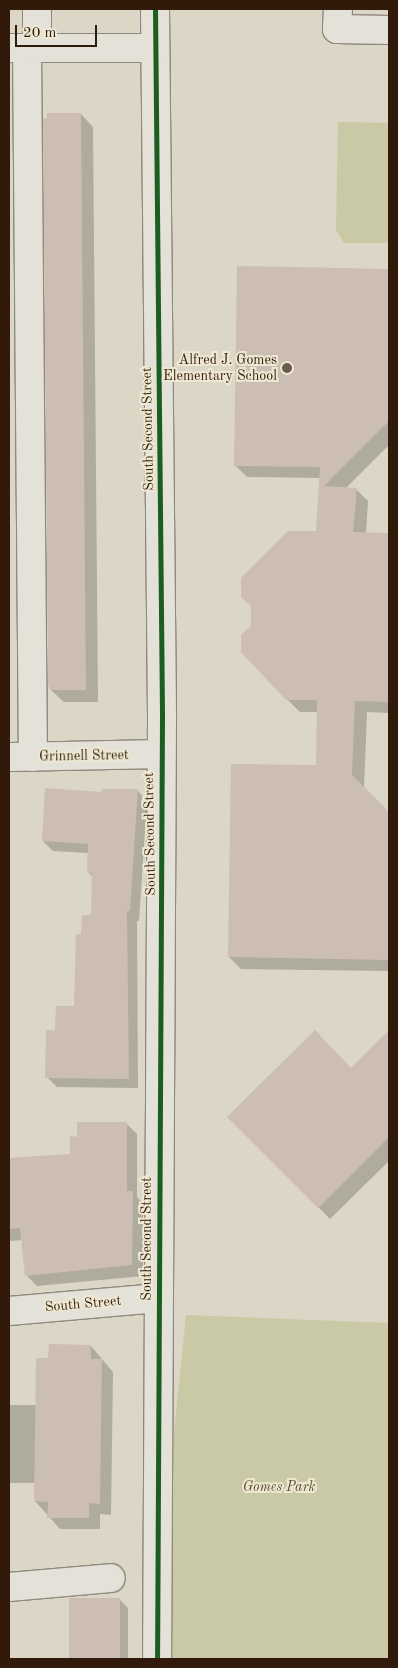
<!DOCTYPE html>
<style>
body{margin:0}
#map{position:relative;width:398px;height:1668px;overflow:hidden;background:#dbd6c5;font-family:"Old Standard TT",serif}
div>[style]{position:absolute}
.green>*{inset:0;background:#c9c9a6}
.shadow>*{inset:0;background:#0003}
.building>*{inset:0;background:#ccbeb2}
.roads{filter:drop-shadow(1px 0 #8f897e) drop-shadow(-1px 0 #8f897e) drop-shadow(0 1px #8f897e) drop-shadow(0 -1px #8f897e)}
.minor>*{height:28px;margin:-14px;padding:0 14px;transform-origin:14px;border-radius:14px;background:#e4e1d9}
.cycleway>*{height:5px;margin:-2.5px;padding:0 2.5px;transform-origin:2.5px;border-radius:2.5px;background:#1b5e20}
.dots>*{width:14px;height:14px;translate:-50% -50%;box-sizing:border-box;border:2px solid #eee8d3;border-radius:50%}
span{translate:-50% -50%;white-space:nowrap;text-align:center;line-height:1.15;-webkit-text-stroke:4px #eee8d3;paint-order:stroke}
.poi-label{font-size:14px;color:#311a09}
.right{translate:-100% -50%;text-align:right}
.street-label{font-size:14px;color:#311a09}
.park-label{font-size:14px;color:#5a4b30;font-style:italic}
.frame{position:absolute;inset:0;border:10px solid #311a09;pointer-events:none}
.scale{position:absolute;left:15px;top:25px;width:82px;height:22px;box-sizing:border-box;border:2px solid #311a09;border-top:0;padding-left:6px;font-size:15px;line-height:18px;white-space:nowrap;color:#311a09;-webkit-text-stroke:4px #eee8d3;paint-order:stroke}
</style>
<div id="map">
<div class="green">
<div style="clip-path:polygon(338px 122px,389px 123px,389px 243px,344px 243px,336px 230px)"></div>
<div style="clip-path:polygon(186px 1315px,389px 1323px,389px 1659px,172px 1659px,170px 1472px)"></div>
</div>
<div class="shadow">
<div style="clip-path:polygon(81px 114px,93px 127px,98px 702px,64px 702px,51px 690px)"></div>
<div style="clip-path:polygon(238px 268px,389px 270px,389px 445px,345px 489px,356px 489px,368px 501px,366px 533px,389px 534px,389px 713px,367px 712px,364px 788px,389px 814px,389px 971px,241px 969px,229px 957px,317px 766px,318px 712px,300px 712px,287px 699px,252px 627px,318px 533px,321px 478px,247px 477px,235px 465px)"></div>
<div style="clip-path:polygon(137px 790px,147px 801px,139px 921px,137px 921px,138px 1088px,57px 1087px,47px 1077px,57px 1031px,76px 1007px,92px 916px,94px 878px,88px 872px,89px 853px,53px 851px,43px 841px,104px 793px)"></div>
<div style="clip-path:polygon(389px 1032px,389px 1161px,330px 1219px,229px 1117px,352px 1070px)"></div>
<div style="clip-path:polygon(126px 1123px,137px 1134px,137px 1197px,143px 1203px,143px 1276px,37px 1286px,26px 1275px,23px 1240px,9px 1241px,9px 1159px,72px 1155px,78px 1138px)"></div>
<div style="clip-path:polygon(91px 1346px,113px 1372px,111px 1515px,100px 1514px,100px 1529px,60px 1529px,35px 1501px,36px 1483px,9px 1483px,9px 1405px,36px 1405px,50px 1360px)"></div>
<div style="clip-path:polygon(70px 1599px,119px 1599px,128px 1608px,128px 1659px,69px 1659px)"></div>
</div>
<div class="building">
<div style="clip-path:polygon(47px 113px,81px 113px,86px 690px,50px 690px,48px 685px,43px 119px,47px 118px)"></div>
<div style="clip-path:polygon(237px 266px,389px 269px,389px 421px,324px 486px,357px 488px,353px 532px,389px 533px,389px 702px,355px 701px,352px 775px,389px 812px,389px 960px,228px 957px,231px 764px,316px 765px,317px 700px,286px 700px,241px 652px,241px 635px,251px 626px,251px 606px,241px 597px,241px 578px,288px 531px,316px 531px,320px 467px,234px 466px)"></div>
<div style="clip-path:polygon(45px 788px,102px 792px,102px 789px,138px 789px,130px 911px,127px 911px,129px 1079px,45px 1078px,46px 1030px,55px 1030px,56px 1006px,74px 1006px,76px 934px,81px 934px,82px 915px,91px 915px,92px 873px,87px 873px,88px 844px,42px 841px)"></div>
<div style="clip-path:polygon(315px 1030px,351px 1068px,389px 1030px,389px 1137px,318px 1208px,227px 1117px)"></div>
<div style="clip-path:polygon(77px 1122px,127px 1122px,127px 1191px,133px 1191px,132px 1265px,25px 1276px,20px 1228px,9px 1229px,9px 1158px,70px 1154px,70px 1136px,77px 1137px)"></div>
<div style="clip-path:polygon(49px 1344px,91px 1345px,91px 1359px,102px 1359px,100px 1504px,89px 1503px,89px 1518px,47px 1518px,48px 1502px,34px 1501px,36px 1358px,48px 1358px)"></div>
<div style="clip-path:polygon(69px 1598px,120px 1598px,120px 1659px,69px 1659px)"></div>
</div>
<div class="roads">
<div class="minor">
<div style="left:155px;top:9px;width:709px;rotate:89.43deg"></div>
<div style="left:162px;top:718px;width:941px;rotate:90.3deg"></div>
<div style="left:338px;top:9px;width:20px;rotate:93deg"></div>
<div style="left:337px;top:29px;width:52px;rotate:1.1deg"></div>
<div style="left:10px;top:48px;width:145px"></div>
<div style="left:27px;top:48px;width:709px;rotate:89.52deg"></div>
<div style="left:37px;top:48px;width:39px;rotate:-90deg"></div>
<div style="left:9px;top:757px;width:151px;rotate:-1.1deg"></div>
<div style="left:9px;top:1311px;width:150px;rotate:-5deg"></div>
<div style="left:9px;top:1587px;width:102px;rotate:-5deg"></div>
</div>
</div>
<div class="cycleway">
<div style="left:155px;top:9px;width:709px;rotate:89.43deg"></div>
<div style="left:162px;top:718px;width:941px;rotate:90.3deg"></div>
</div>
<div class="dots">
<div style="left:287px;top:368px;background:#6c5c4b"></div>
</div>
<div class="poi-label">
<span class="right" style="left:277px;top:368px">Alfred J. Gomes<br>Elementary School</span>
</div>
<div class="street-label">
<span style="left:148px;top:429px;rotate:-91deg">South Second Street</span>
<span style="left:84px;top:756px;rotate:-1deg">Grinnell Street</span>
<span style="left:150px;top:834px;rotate:-91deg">South Second Street</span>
<span style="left:147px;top:1239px;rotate:-90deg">South Second Street</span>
<span style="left:83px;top:1304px;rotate:-5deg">South Street</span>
</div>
<div class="park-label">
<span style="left:279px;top:1487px">Gomes Park</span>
</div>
<div class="frame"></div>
<div class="scale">20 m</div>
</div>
